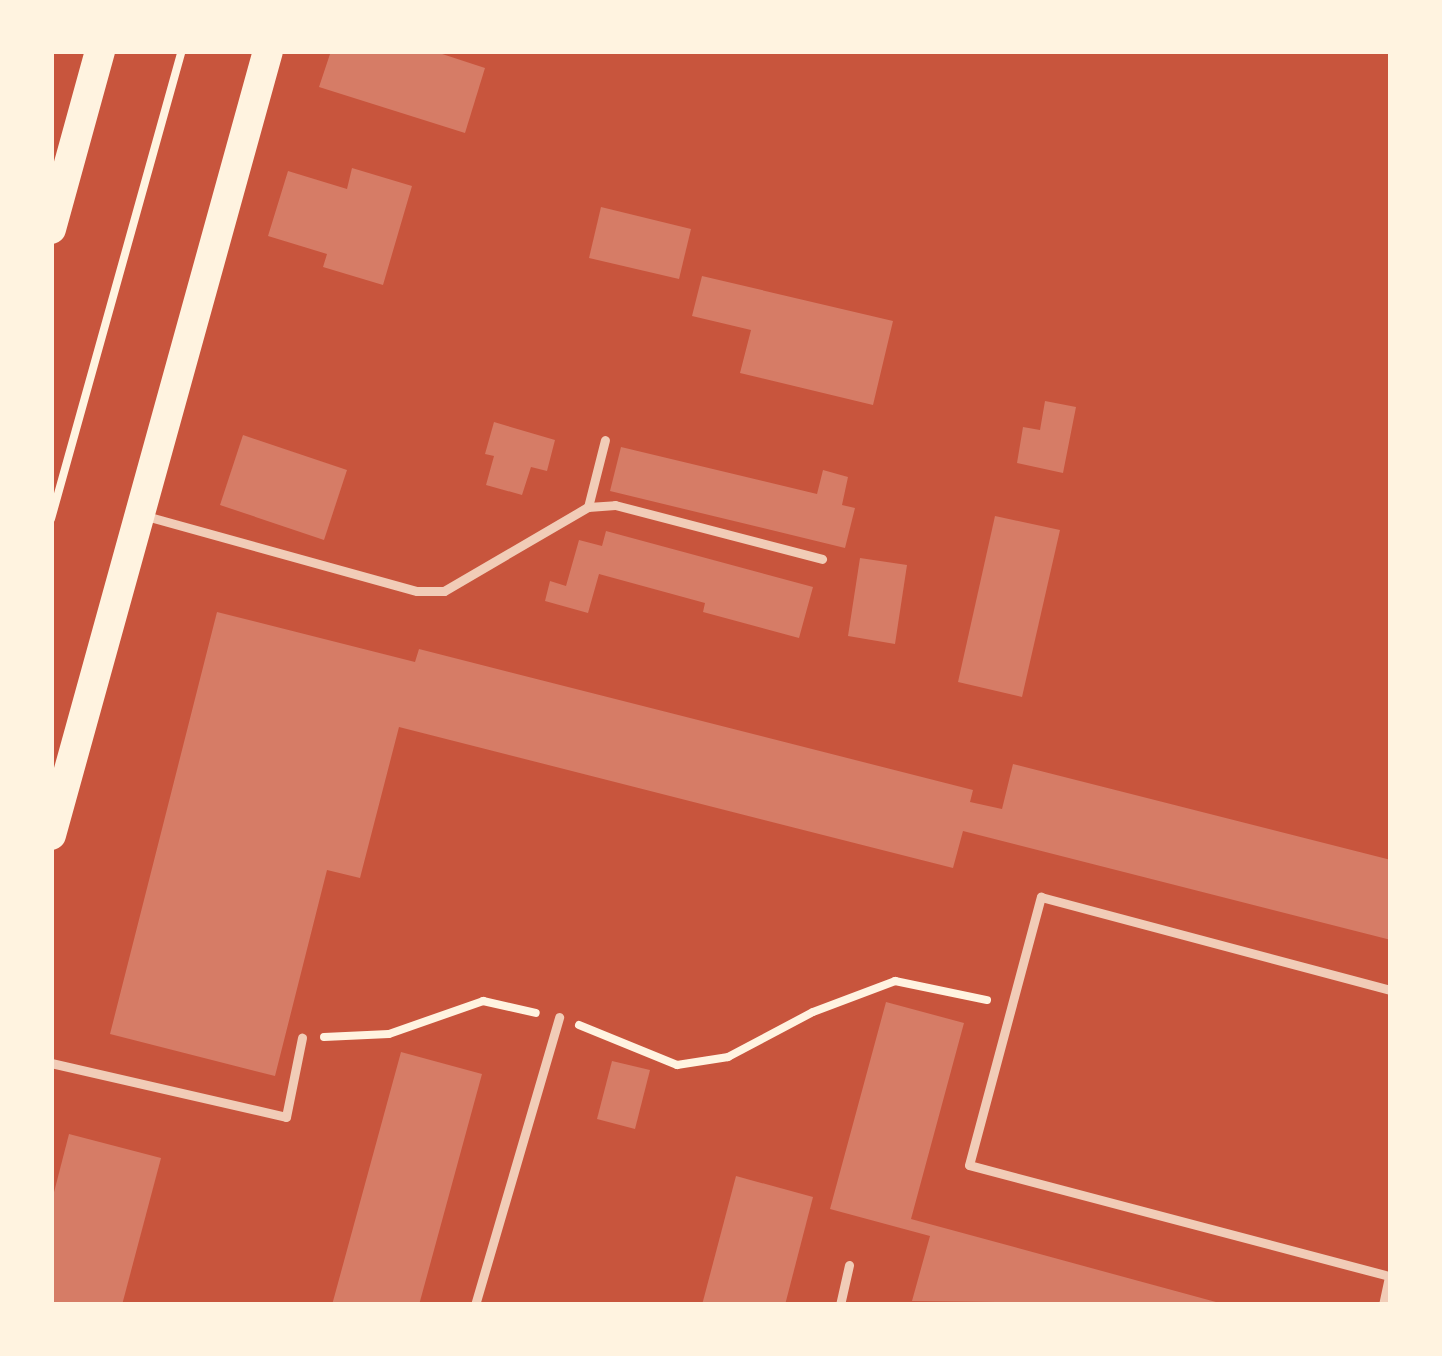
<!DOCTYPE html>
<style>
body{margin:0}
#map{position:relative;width:1442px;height:1356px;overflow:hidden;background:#c8553d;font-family:"PT Sans",sans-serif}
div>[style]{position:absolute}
.building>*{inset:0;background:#d67c66}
.path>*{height:8px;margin:-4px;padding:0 4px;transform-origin:4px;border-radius:4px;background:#fff3e0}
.service>*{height:9px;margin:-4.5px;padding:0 4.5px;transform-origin:4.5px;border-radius:4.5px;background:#f1ccb7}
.primary>*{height:30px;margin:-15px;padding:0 15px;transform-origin:15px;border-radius:15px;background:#fff3e0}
span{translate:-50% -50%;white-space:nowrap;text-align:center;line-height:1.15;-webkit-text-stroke:10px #fff3e0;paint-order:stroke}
.frame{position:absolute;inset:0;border:54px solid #fff3e0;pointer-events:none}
</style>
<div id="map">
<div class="building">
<div style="clip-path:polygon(331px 51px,433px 51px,485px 68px,465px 133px,319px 87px)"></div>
<div style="clip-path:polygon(352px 168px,412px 186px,383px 285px,323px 267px,327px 254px,268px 236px,288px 171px,347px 189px)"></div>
<div style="clip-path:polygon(601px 207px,691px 229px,679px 279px,589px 258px)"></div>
<div style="clip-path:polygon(702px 276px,893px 321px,873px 405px,740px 373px,751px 330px,692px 316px)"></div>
<div style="clip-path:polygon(1045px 401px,1076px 407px,1063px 473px,1017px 463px,1023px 427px,1040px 430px)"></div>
<div style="clip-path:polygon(494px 422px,555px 440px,547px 471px,531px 467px,522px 495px,486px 485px,494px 456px,485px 454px)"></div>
<div style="clip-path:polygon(243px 435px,347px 470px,324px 540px,220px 505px)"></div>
<div style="clip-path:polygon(621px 447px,817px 494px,823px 470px,848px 477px,842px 505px,855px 508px,845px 548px,610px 491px)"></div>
<div style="clip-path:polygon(995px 516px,1060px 530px,1022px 697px,958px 682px)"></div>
<div style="clip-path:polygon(606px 531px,813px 587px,799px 638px,703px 612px,705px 603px,599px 574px,588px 613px,545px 601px,550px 581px,566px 586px,579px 540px,602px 546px)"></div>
<div style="clip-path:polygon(860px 558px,907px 565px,895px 644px,848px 636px)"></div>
<div style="clip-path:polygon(217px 612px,415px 662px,419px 649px,973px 790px,970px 802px,1002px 809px,1013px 764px,1391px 860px,1391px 940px,963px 831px,953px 868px,399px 727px,360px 878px,327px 870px,275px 1076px,110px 1034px)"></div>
<div style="clip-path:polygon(886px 1002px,964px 1023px,911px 1219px,1227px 1305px,912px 1301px,930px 1236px,830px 1209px)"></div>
<div style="clip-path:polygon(401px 1052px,482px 1074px,419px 1305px,332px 1305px)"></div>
<div style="clip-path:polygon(612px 1061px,650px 1070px,635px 1129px,597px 1119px)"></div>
<div style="clip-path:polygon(69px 1134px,161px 1158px,122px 1305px,51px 1305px,51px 1204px)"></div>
<div style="clip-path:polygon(736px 1176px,813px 1197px,785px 1305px,702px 1305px)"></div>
</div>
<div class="path">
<div style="left:51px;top:519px;width:486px;rotate:-74.4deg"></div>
<div style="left:579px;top:1025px;width:106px;rotate:22.2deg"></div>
<div style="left:677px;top:1065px;width:52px;rotate:-8.9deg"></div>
<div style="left:728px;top:1057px;width:96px;rotate:-27.9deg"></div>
<div style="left:813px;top:1012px;width:88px;rotate:-20.7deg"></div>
<div style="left:895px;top:981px;width:94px;rotate:11.7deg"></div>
<div style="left:324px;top:1037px;width:65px;rotate:-2.6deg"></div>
<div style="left:389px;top:1034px;width:100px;rotate:-19.3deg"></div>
<div style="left:483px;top:1001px;width:54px;rotate:12.8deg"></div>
</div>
<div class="service">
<div style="left:588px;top:507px;width:69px;rotate:-75.8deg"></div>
<div style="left:146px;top:516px;width:281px;rotate:15.5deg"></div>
<div style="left:417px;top:591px;width:27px"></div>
<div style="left:444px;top:591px;width:167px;rotate:-30.3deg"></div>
<div style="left:588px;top:507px;width:27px;rotate:-4deg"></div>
<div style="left:615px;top:505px;width:214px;rotate:14.6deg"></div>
<div style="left:51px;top:1063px;width:241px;rotate:12.9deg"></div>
<div style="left:286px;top:1117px;width:81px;rotate:-78.6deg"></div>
<div style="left:475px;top:1305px;width:300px;rotate:-73.7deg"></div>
<div style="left:840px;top:1305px;width:41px;rotate:-77.3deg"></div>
<div style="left:1383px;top:1305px;width:30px;rotate:-78deg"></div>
<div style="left:1389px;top:1276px;width:434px;rotate:-165.2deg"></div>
<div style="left:969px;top:1165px;width:278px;rotate:-75deg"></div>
<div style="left:1041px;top:897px;width:362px;rotate:14.9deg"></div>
</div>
<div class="primary">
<div style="left:51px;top:229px;width:185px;rotate:-74.6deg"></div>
<div style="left:51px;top:835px;width:813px;rotate:-74.53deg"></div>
</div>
<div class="frame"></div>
</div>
